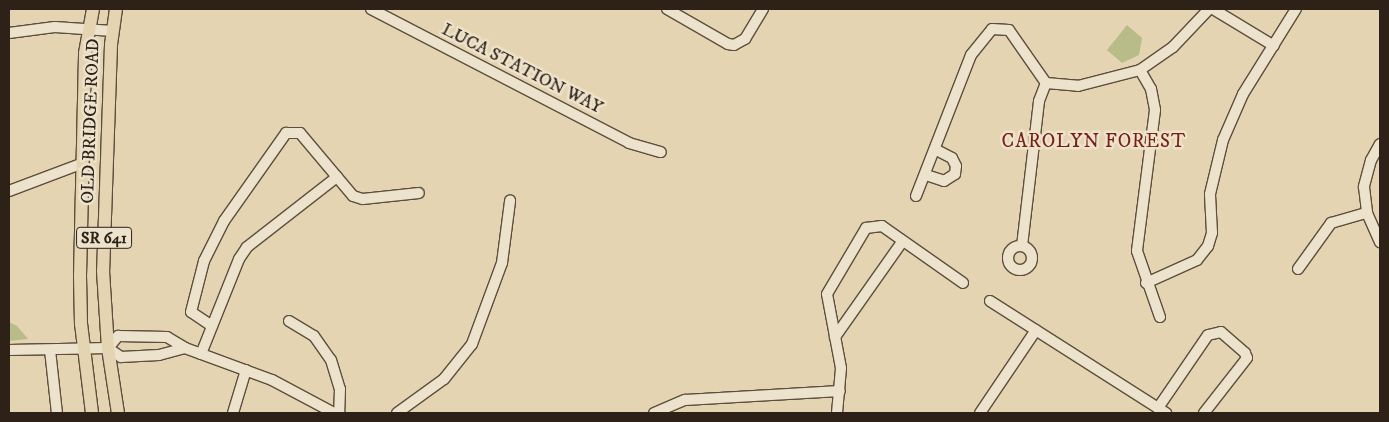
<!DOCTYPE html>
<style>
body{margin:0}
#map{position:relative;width:1389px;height:422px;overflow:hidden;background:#e4d4b1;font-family:"IM FELL DW Pica",serif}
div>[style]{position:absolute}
.green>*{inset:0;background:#b7bc89}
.roads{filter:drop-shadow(1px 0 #5c4e3e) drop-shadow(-1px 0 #5c4e3e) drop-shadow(0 1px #5c4e3e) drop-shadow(0 -1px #5c4e3e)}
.minor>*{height:10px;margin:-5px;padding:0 5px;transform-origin:5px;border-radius:5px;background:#ede3cc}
.minor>.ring{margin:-5px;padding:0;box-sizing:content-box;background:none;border:10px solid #ede3cc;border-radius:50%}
.major>*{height:12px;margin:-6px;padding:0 6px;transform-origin:6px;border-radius:6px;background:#e4d4b1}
span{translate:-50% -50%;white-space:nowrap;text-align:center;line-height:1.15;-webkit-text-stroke:5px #ede3cc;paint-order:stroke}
.shield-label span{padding:1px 4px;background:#ede3cc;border:1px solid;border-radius:4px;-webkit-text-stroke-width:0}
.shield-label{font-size:16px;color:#2e2118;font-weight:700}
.street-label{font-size:18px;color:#2e2118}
.neighbourhood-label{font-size:19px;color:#7a1f14;letter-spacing:1px}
.frame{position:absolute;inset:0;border:10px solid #2e2118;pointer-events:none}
</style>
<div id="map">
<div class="green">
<div style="clip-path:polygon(1127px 25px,1142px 38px,1139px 55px,1122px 63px,1107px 50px)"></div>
<div style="clip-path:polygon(9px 322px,17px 326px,28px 339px,9px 341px)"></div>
</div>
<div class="roads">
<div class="minor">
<div style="left:371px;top:9px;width:291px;rotate:27.4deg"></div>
<div style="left:629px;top:143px;width:33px;rotate:16deg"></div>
<div style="left:667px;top:9px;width:70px;rotate:29.8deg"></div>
<div style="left:728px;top:44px;width:6px;rotate:9deg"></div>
<div style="left:734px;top:45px;width:13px;rotate:-29deg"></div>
<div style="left:745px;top:39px;width:35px;rotate:-59deg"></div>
<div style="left:1213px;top:9px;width:71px;rotate:31.2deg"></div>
<div style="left:9px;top:33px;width:46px;rotate:-7.4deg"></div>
<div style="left:55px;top:27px;width:58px;rotate:3.9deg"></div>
<div style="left:1140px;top:70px;width:22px;rotate:60deg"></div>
<div style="left:1151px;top:89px;width:21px;rotate:79deg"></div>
<div style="left:1155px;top:110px;width:142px;rotate:97.3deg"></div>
<div style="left:1137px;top:251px;width:70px;rotate:70.8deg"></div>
<div style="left:1380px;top:144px;width:18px;rotate:119deg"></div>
<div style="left:1371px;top:160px;width:28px;rotate:105deg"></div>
<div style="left:1364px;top:187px;width:26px;rotate:83deg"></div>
<div style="left:1367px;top:213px;width:32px;rotate:66deg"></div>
<div style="left:926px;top:175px;width:19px;rotate:18deg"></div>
<div style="left:944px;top:181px;width:13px;rotate:-32deg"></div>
<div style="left:955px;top:174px;width:8px;rotate:-83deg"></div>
<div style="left:956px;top:166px;width:9px;rotate:-117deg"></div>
<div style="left:952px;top:158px;width:18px;rotate:-153deg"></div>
<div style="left:9px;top:191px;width:79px;rotate:-20.7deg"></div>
<div style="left:916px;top:196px;width:151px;rotate:-68.7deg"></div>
<div style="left:971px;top:55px;width:33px;rotate:-51deg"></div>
<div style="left:992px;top:29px;width:17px;rotate:3deg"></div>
<div style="left:1009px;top:30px;width:65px;rotate:55.1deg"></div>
<div style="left:1046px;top:83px;width:32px;rotate:5deg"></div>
<div style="left:1078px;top:86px;width:64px;rotate:-14.5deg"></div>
<div style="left:1140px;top:70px;width:40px;rotate:-34.9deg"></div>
<div style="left:1173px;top:47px;width:52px;rotate:-46.5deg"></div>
<div style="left:1022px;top:246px;width:146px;rotate:-83.3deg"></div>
<div style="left:1039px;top:101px;width:19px;rotate:-69deg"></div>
<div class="ring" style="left:1008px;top:246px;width:14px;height:14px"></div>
<div style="left:1298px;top:269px;width:57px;rotate:-54.3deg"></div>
<div style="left:1331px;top:223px;width:37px;rotate:-16deg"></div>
<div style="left:1146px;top:283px;width:56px;rotate:-24.3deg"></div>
<div style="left:1197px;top:260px;width:18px;rotate:-52deg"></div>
<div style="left:1208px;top:246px;width:14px;rotate:-73deg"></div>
<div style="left:1212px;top:233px;width:39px;rotate:-93deg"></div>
<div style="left:1210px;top:194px;width:56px;rotate:-76.5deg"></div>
<div style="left:1223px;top:140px;width:50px;rotate:-66.5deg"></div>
<div style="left:1243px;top:94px;width:100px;rotate:-58.1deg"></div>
<div style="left:990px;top:301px;width:209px;rotate:32.5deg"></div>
<div style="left:289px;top:321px;width:29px;rotate:31deg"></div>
<div style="left:314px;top:336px;width:29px;rotate:55deg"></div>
<div style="left:331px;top:360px;width:30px;rotate:73deg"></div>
<div style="left:340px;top:389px;width:24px;rotate:92deg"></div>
<div style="left:212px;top:326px;width:25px;rotate:-146deg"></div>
<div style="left:191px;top:312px;width:53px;rotate:-75.7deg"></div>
<div style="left:204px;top:261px;width:45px;rotate:-63.4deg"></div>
<div style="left:224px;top:221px;width:108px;rotate:-54.8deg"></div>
<div style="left:286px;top:133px;width:14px"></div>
<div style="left:300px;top:133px;width:82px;rotate:49.9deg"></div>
<div style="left:353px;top:196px;width:10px;rotate:17deg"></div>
<div style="left:363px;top:199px;width:56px;rotate:-6.1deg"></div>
<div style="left:835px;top:337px;width:116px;rotate:-54.8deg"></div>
<div style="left:108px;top:348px;width:16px;rotate:-50deg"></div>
<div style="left:118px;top:336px;width:49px;rotate:1.2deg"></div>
<div style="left:167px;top:337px;width:21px;rotate:31deg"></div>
<div style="left:185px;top:348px;width:93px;rotate:20.2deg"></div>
<div style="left:272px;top:380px;width:70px;rotate:28deg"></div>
<div style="left:9px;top:350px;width:99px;rotate:-1.2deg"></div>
<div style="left:108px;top:348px;width:16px;rotate:35deg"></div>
<div style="left:121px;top:357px;width:38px;rotate:-3deg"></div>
<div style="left:159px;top:355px;width:27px;rotate:-15deg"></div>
<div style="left:50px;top:350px;width:63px;rotate:83.7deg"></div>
<div style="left:201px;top:354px;width:102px;rotate:-68.2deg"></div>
<div style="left:239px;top:259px;width:14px;rotate:-56deg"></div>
<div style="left:247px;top:247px;width:114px;rotate:-37.9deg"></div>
<div style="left:1158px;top:408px;width:88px;rotate:-55.6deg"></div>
<div style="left:1208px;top:335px;width:13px;rotate:-13deg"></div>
<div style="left:1221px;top:332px;width:32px;rotate:41deg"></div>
<div style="left:1245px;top:353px;width:5px;rotate:68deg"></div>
<div style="left:1247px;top:358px;width:70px;rotate:128deg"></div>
<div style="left:233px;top:413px;width:45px;rotate:-73.2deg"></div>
<div style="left:397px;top:413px;width:58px;rotate:-35.9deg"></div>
<div style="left:444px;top:379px;width:45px;rotate:-51.3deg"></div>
<div style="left:472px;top:344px;width:86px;rotate:-69.7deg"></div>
<div style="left:502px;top:263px;width:63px;rotate:-82.6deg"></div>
<div style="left:654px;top:413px;width:34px;rotate:-23deg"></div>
<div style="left:685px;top:400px;width:155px;rotate:-3.3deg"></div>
<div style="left:837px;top:413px;width:45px;rotate:-84.9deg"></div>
<div style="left:841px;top:368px;width:75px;rotate:-100.7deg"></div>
<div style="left:827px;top:294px;width:77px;rotate:-59.4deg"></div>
<div style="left:866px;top:228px;width:16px;rotate:-7deg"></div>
<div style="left:882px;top:226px;width:99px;rotate:35.1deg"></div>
<div style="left:980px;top:413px;width:100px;rotate:-56deg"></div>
</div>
<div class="major">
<div style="left:116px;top:9px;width:36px;rotate:98deg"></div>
<div style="left:111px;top:45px;width:226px;rotate:92deg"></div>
<div style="left:103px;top:271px;width:77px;rotate:86.3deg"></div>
<div style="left:108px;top:348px;width:66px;rotate:81.3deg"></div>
<div style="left:92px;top:413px;width:90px;rotate:-97deg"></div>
<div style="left:81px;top:324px;width:48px;rotate:-91.2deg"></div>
<div style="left:80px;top:276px;width:223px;rotate:-88.7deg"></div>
<div style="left:85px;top:53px;width:45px;rotate:-79.7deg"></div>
</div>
</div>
<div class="shield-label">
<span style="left:104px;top:238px">SR 641</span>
</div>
<div class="street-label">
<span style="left:522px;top:69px;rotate:27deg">LUCA STATION WAY</span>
<span style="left:91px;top:121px;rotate:-88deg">OLD BRIDGE ROAD</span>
</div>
<div class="neighbourhood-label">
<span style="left:1094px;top:142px">CAROLYN FOREST</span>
</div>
<div class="frame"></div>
</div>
